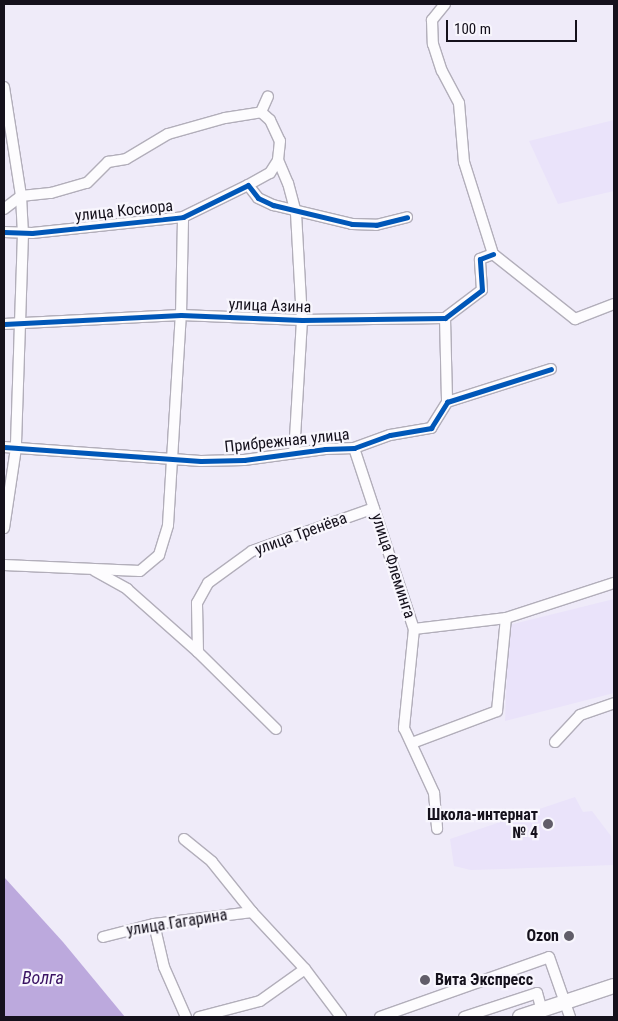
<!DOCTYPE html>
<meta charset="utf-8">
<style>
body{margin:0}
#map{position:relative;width:618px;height:1021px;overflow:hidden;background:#efebf9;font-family:"Roboto Condensed",sans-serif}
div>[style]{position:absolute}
.built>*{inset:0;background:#eae3fa}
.water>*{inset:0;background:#bca9dd}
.roads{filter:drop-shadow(1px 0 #b2aeba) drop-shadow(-1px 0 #b2aeba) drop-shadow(0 1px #b2aeba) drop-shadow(0 -1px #b2aeba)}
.street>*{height:10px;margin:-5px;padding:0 5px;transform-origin:5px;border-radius:5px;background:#fdfcfe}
.secondary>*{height:14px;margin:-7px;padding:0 7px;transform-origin:7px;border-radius:7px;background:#fdfcfe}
.cycleway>*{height:5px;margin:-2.5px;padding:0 2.5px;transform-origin:2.5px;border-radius:2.5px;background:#0057b8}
.dots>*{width:14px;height:14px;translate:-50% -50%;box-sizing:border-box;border:2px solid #f8f6fd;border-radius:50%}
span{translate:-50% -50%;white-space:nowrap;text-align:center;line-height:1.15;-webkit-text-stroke:4.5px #f8f6fd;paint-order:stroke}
.street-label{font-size:16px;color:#15111c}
.poi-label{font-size:16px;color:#15111c;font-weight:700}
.right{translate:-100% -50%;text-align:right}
.left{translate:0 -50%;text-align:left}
.water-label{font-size:18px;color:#3a1363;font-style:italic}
.frame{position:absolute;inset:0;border:5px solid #15111c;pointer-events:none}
.scale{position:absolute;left:446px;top:20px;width:131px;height:22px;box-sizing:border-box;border:2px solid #15111c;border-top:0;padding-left:6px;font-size:15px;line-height:18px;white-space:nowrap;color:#15111c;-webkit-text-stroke:4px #f8f6fd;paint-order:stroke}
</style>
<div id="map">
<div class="built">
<div style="clip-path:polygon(614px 120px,614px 191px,558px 204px,529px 141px)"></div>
<div style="clip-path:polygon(614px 599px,614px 693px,505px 721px,509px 625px)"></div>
<div style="clip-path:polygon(575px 797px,583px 812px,592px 811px,611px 836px,614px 865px,471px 870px,454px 866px,450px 839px)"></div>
</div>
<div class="water">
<div style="clip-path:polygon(4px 877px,63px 942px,125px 1017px,4px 1017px)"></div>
</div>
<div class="roads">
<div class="street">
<div style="left:445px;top:4px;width:21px;rotate:129deg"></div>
<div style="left:432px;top:20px;width:24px;rotate:88deg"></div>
<div style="left:433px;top:44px;width:28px;rotate:72deg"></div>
<div style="left:442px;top:71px;width:36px;rotate:62deg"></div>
<div style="left:459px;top:103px;width:59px;rotate:85.2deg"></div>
<div style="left:464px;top:162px;width:96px;rotate:72.5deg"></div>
<div style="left:493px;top:254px;width:105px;rotate:38.4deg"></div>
<div style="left:575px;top:319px;width:42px;rotate:-21deg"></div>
<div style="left:4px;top:87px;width:110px;rotate:81.1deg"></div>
<div style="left:21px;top:196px;width:37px;rotate:87deg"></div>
<div style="left:23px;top:233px;width:215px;rotate:91.9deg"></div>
<div style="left:16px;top:448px;width:81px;rotate:98.5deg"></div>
<div style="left:261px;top:112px;width:12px;rotate:42deg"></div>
<div style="left:270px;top:120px;width:23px;rotate:65deg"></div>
<div style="left:280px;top:141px;width:19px;rotate:96deg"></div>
<div style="left:278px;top:160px;width:25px;rotate:67deg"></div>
<div style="left:288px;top:183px;width:31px;rotate:75deg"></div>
<div style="left:296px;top:213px;width:107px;rotate:86.8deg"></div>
<div style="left:302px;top:320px;width:133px;rotate:93.4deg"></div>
<div style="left:248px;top:185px;width:25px;rotate:-29deg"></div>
<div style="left:270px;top:173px;width:15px;rotate:-58deg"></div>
<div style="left:4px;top:209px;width:21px;rotate:-37deg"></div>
<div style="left:21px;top:196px;width:30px;rotate:-6deg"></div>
<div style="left:51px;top:193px;width:37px;rotate:-16deg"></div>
<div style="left:87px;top:183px;width:30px;rotate:-45deg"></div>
<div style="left:108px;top:162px;width:18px;rotate:-9deg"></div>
<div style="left:126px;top:159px;width:49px;rotate:-30.8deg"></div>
<div style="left:168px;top:134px;width:59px;rotate:-15.7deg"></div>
<div style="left:225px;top:118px;width:36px;rotate:-9deg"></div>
<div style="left:261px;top:112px;width:17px;rotate:-66deg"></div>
<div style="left:4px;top:232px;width:28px;rotate:2deg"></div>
<div style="left:32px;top:233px;width:152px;rotate:-6deg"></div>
<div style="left:183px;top:217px;width:72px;rotate:-26.2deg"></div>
<div style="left:248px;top:185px;width:16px;rotate:52deg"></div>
<div style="left:258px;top:198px;width:17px;rotate:25deg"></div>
<div style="left:273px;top:205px;width:81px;rotate:13.5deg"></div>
<div style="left:352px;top:224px;width:24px;rotate:2deg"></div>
<div style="left:376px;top:225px;width:32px;rotate:-14deg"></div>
<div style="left:445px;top:318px;width:84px;rotate:88.6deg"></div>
<div style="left:4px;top:324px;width:177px;rotate:-2.9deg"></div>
<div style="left:181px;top:315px;width:121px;rotate:2.4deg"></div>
<div style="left:302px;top:320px;width:143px;rotate:-0.8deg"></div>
<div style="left:445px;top:318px;width:46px;rotate:-37.1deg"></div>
<div style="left:482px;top:290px;width:31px;rotate:-94deg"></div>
<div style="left:480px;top:259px;width:14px;rotate:-21deg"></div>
<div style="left:4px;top:447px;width:197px;rotate:4.1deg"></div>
<div style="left:201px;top:461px;width:43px;rotate:-1.3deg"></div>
<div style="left:244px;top:460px;width:82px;rotate:-7.7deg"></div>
<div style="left:325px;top:449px;width:29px;rotate:-2deg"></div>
<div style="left:354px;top:448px;width:38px;rotate:-20deg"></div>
<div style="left:390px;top:435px;width:42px;rotate:-9.7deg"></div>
<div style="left:431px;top:428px;width:31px;rotate:-58deg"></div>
<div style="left:447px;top:402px;width:109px;rotate:-17.6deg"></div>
<div style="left:354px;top:448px;width:191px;rotate:71.7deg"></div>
<div style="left:414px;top:629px;width:100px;rotate:95.8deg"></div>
<div style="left:404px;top:728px;width:72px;rotate:65.2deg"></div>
<div style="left:434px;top:793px;width:36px;rotate:85deg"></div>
<div style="left:4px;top:565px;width:136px;rotate:2.5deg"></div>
<div style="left:140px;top:571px;width:25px;rotate:-40deg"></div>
<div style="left:159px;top:555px;width:31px;rotate:-73deg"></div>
<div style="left:168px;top:525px;width:210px;rotate:-86.5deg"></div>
<div style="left:181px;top:315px;width:98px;rotate:-88.8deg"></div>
<div style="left:95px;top:571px;width:37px;rotate:29deg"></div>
<div style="left:127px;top:589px;width:95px;rotate:41.6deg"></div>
<div style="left:414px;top:629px;width:93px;rotate:-6.8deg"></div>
<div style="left:506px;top:618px;width:114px;rotate:-18deg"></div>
<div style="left:276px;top:729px;width:110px;rotate:-135.4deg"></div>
<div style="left:198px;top:652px;width:49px;rotate:-91.2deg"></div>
<div style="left:197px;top:603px;width:23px;rotate:-61deg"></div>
<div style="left:208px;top:583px;width:54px;rotate:-36deg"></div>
<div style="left:252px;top:551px;width:129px;rotate:-19.4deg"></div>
<div style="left:555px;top:742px;width:37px;rotate:-47deg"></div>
<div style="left:580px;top:715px;width:36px;rotate:-19deg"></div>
<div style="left:412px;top:743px;width:91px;rotate:-20.6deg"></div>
<div style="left:497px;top:711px;width:93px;rotate:-84.5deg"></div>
<div style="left:184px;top:839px;width:36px;rotate:39deg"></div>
<div style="left:212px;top:862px;width:64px;rotate:51.3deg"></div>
<div style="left:252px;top:912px;width:78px;rotate:47.1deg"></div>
<div style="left:154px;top:924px;width:44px;rotate:76.9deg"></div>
<div style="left:164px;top:967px;width:55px;rotate:66.3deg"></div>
<div style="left:103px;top:937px;width:53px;rotate:-14.3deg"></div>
<div style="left:154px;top:924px;width:99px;rotate:-7deg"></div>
<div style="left:199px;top:1017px;width:63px;rotate:-14.7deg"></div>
<div style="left:260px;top:1001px;width:55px;rotate:-35.4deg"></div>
<div style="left:305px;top:969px;width:60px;rotate:53.1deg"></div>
<div style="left:380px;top:1017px;width:179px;rotate:-19.5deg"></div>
<div style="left:549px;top:957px;width:64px;rotate:70.7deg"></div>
<div style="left:464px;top:1017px;width:77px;rotate:-18.2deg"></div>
<div style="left:537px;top:993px;width:18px;rotate:74deg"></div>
</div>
<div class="secondary">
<div style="left:520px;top:1017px;width:99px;rotate:-18.3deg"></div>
</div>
</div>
<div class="cycleway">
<div style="left:4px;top:232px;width:28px;rotate:2deg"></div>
<div style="left:32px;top:233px;width:152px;rotate:-6deg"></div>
<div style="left:183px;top:217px;width:72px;rotate:-26.2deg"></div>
<div style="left:248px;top:185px;width:16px;rotate:52deg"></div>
<div style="left:258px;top:198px;width:17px;rotate:25deg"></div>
<div style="left:273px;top:205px;width:81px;rotate:13.5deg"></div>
<div style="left:352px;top:224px;width:24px;rotate:2deg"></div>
<div style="left:376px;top:225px;width:32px;rotate:-14deg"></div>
<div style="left:4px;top:324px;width:177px;rotate:-2.9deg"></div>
<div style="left:181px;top:315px;width:121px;rotate:2.4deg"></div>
<div style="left:302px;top:320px;width:143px;rotate:-0.8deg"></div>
<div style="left:445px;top:318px;width:46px;rotate:-37.1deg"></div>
<div style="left:482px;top:290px;width:31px;rotate:-94deg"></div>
<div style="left:480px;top:259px;width:14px;rotate:-21deg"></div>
<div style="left:4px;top:447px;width:197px;rotate:4.1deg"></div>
<div style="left:201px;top:461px;width:43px;rotate:-1.3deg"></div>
<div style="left:244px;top:460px;width:82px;rotate:-7.7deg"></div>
<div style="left:325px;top:449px;width:29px;rotate:-2deg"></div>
<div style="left:354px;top:448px;width:38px;rotate:-20deg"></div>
<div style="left:390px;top:435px;width:42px;rotate:-9.7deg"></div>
<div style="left:431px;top:428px;width:31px;rotate:-58deg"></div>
<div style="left:447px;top:402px;width:109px;rotate:-17.6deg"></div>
</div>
<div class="dots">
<div style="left:548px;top:824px;background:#615d69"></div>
<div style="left:569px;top:936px;background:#615d69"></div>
<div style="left:425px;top:980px;background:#615d69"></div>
</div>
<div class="street-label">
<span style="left:124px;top:211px;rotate:-6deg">улица Косиора</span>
<span style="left:270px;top:306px;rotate:2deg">улица Азина</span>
<span style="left:287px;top:441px;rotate:-6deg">Прибрежная улица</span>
<span style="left:301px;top:534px;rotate:-20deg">улица Тренёва</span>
<span style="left:393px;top:566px;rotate:72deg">улица Флеминга</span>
<span style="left:177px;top:923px;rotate:-9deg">улица Гагарина</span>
</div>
<div class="poi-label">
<span class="right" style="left:538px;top:824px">Школа-интернат<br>№ 4</span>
<span class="right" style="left:559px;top:936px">Ozon</span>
<span class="left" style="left:435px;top:980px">Вита Экспресс</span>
</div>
<div class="water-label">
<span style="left:43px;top:978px">Волга</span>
</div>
<div class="frame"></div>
<div class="scale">100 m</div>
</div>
